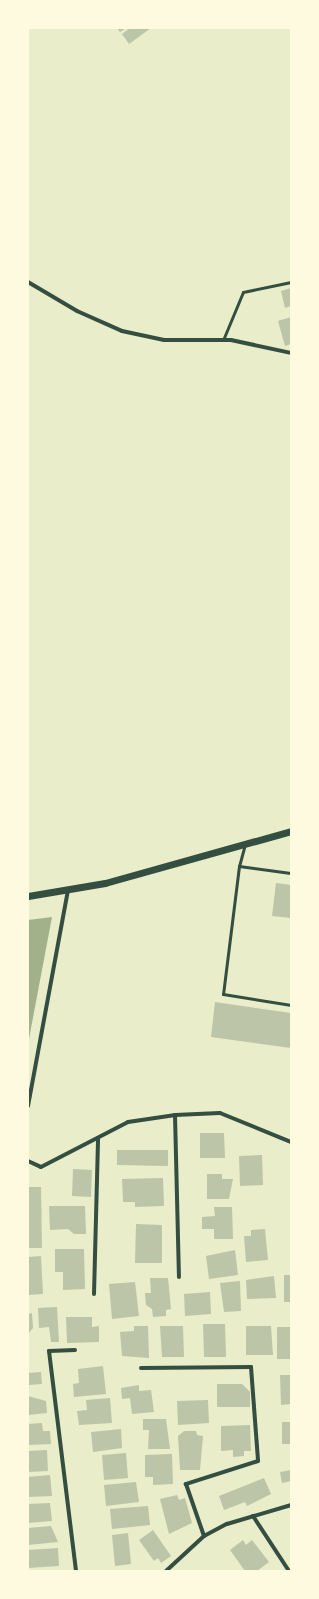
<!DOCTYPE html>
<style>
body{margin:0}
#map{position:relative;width:319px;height:1599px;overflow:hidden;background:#e9edc9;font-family:Quicksand,sans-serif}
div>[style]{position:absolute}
.water>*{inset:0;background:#a3b18a}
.building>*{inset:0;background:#bcc5a7}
.service>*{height:3px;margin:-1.5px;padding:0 1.5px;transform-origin:1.5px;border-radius:1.5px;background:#344e41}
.minor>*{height:4px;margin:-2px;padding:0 2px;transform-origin:2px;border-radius:2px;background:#344e41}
.tertiary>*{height:7px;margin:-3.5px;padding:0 3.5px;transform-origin:3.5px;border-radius:3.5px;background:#344e41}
span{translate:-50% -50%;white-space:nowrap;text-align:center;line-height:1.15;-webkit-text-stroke:3px #fefae0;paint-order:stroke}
.frame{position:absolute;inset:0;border:29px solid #fefae0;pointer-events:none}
</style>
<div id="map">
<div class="water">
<div style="clip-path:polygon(52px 917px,28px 1044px,28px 920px)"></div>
</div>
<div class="building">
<div style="clip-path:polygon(117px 28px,126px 28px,120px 32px)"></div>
<div style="clip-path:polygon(130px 28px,151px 28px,129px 44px,122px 34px)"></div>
<div style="clip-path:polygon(291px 288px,291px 306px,285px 308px,281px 291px)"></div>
<div style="clip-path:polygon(291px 317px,291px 344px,285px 346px,278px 321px)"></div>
<div style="clip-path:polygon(276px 883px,291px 885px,291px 918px,272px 916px)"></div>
<div style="clip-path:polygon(215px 1002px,291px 1013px,291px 1048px,211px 1037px)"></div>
<div style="clip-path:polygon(200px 1133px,224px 1133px,225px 1158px,200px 1158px)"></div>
<div style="clip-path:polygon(117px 1150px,168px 1150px,168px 1166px,117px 1165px)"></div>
<div style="clip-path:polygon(262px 1155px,263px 1185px,240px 1186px,239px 1156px)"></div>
<div style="clip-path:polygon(73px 1169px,92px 1170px,91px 1197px,72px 1196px)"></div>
<div style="clip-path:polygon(207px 1174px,222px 1174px,222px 1179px,233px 1179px,229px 1199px,207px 1199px)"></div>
<div style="clip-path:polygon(163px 1178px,164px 1206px,135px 1207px,135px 1202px,123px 1202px,122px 1179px)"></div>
<div style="clip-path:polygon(28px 1187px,41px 1187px,42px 1248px,28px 1248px)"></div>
<div style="clip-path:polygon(49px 1206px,85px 1206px,86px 1234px,74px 1234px,68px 1229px,50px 1230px)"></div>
<div style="clip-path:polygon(214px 1207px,232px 1207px,233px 1239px,214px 1239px,214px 1229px,202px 1229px,202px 1217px,215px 1216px)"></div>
<div style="clip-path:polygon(136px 1224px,162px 1225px,162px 1263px,135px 1263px)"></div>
<div style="clip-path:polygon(265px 1229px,268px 1260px,246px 1262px,244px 1236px,251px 1236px,251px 1230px)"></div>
<div style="clip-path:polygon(55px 1249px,84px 1249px,85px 1289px,63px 1290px,63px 1272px,55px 1272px)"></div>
<div style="clip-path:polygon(235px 1250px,238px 1275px,209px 1279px,206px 1256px)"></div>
<div style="clip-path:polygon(41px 1256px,43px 1294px,28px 1295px,28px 1257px)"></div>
<div style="clip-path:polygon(284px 1275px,291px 1275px,291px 1302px,284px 1302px)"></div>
<div style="clip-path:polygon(274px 1276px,276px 1298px,247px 1299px,246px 1280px)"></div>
<div style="clip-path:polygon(150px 1278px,168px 1278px,171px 1309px,166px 1310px,166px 1316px,153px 1317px,152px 1309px,146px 1305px,145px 1293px,151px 1293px)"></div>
<div style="clip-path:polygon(240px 1281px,241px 1311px,224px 1312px,220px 1283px)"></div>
<div style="clip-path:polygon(135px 1282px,139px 1316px,112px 1319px,109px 1284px)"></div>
<div style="clip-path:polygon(210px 1292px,211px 1314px,185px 1316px,184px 1294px)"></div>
<div style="clip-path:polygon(57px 1307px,59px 1342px,51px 1342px,49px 1327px,39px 1328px,38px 1308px)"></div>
<div style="clip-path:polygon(32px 1313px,33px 1328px,28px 1334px,28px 1314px)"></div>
<div style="clip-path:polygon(66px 1317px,92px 1317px,92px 1327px,99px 1326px,99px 1342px,67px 1343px)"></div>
<div style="clip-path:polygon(203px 1324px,225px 1324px,226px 1357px,204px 1357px)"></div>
<div style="clip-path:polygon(134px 1326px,148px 1326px,149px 1358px,122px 1356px,120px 1332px,134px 1331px)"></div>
<div style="clip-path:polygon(160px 1326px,183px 1326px,184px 1357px,162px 1357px)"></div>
<div style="clip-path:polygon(246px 1326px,271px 1326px,273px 1355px,246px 1355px)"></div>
<div style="clip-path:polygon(277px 1327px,291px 1327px,291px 1359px,277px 1359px)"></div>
<div style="clip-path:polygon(103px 1366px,106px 1394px,74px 1397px,73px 1384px,79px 1383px,78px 1369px)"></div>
<div style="clip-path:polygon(41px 1372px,42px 1384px,28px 1385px,28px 1373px)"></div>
<div style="clip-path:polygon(280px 1375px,291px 1375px,291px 1404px,281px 1405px)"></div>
<div style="clip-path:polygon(217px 1384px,242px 1384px,250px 1392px,250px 1407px,217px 1407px)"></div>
<div style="clip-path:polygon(139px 1385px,139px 1391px,151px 1390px,154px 1412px,132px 1414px,130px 1398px,122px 1399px,121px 1388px)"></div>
<div style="clip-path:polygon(28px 1396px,46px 1401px,47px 1413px,28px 1415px)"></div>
<div style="clip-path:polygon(110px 1398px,112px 1423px,79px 1425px,77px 1411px,87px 1410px,86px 1400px)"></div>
<div style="clip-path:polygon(208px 1400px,209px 1423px,178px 1425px,177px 1401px)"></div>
<div style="clip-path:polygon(143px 1419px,166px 1419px,170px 1449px,148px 1449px,149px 1430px,143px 1430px)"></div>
<div style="clip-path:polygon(282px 1422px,291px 1422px,291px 1444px,282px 1444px)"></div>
<div style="clip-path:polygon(42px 1423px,43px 1431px,50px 1431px,51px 1444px,28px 1445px,28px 1424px)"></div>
<div style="clip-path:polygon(250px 1425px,251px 1451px,244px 1451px,244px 1456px,233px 1457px,233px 1450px,221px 1451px,221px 1426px)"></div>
<div style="clip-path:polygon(121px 1429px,122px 1448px,93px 1452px,91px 1432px)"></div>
<div style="clip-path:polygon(184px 1431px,196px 1431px,197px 1435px,203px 1436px,200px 1470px,180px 1470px,178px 1436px)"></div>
<div style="clip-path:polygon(47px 1450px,48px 1471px,28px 1472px,28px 1451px)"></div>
<div style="clip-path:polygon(126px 1453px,128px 1478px,104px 1480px,102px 1455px)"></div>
<div style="clip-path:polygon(172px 1454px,173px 1484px,153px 1485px,153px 1477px,145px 1477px,145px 1455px)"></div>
<div style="clip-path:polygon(291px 1470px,291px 1481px,282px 1483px,280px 1472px)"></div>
<div style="clip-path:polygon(50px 1475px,52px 1496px,28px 1497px,28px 1477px)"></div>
<div style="clip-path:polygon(264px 1478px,271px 1494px,247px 1506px,245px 1502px,224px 1510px,219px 1496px)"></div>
<div style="clip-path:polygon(136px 1482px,139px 1502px,106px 1506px,104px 1485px)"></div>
<div style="clip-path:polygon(177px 1495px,179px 1500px,185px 1498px,192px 1523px,169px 1534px,160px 1499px)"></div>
<div style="clip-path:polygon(50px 1503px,52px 1521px,28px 1523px,28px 1504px)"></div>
<div style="clip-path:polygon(148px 1506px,150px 1525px,112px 1529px,110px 1509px)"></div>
<div style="clip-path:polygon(51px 1526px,58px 1542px,28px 1545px,28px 1528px)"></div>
<div style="clip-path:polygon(153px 1530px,171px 1556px,161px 1563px,158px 1558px,154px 1561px,139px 1540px)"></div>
<div style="clip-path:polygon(128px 1533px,131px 1564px,115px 1566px,112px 1535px)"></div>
<div style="clip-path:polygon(243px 1540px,246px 1545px,252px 1540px,269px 1562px,257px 1571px,245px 1571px,230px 1550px)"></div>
<div style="clip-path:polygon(58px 1548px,59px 1566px,28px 1568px,28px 1550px)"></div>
</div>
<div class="service">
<div style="left:223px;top:340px;width:52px;rotate:-67.4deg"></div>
<div style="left:243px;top:292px;width:49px;rotate:-11.8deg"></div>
<div style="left:245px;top:844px;width:23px;rotate:105deg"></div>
<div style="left:239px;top:866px;width:129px;rotate:97.1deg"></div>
<div style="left:223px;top:994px;width:69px;rotate:9.2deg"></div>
<div style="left:239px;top:866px;width:52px;rotate:7.7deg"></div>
</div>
<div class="minor">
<div style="left:28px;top:282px;width:57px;rotate:30.6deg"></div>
<div style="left:77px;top:311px;width:49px;rotate:24deg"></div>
<div style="left:122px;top:331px;width:43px;rotate:12.1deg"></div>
<div style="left:164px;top:340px;width:67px"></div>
<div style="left:231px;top:340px;width:61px;rotate:12.2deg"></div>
<div style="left:28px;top:1106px;width:220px;rotate:-79.5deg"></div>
<div style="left:175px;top:1115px;width:162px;rotate:88.6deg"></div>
<div style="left:28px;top:1161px;width:14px;rotate:25deg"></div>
<div style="left:41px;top:1167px;width:98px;rotate:-27.3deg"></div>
<div style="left:128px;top:1122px;width:48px;rotate:-8.5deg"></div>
<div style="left:175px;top:1115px;width:45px;rotate:-2.5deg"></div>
<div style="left:220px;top:1113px;width:77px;rotate:22.2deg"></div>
<div style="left:94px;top:1294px;width:156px;rotate:-88.5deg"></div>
<div style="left:75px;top:1350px;width:26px;rotate:178deg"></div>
<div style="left:49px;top:1351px;width:222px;rotate:83deg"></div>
<div style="left:141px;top:1368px;width:110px;rotate:-0.5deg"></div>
<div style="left:251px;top:1367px;width:94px;rotate:85.7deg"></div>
<div style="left:258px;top:1461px;width:76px;rotate:162.3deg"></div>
<div style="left:186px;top:1484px;width:55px;rotate:70.9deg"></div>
<div style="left:253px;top:1516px;width:66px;rotate:56.8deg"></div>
<div style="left:166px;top:1571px;width:52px;rotate:-42.6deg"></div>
<div style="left:204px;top:1536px;width:26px;rotate:-28deg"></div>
<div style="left:227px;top:1524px;width:67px;rotate:-16.5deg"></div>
</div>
<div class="tertiary">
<div style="left:28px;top:896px;width:78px;rotate:-9.6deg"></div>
<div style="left:105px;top:883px;width:193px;rotate:-15.6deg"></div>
</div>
<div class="frame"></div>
</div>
